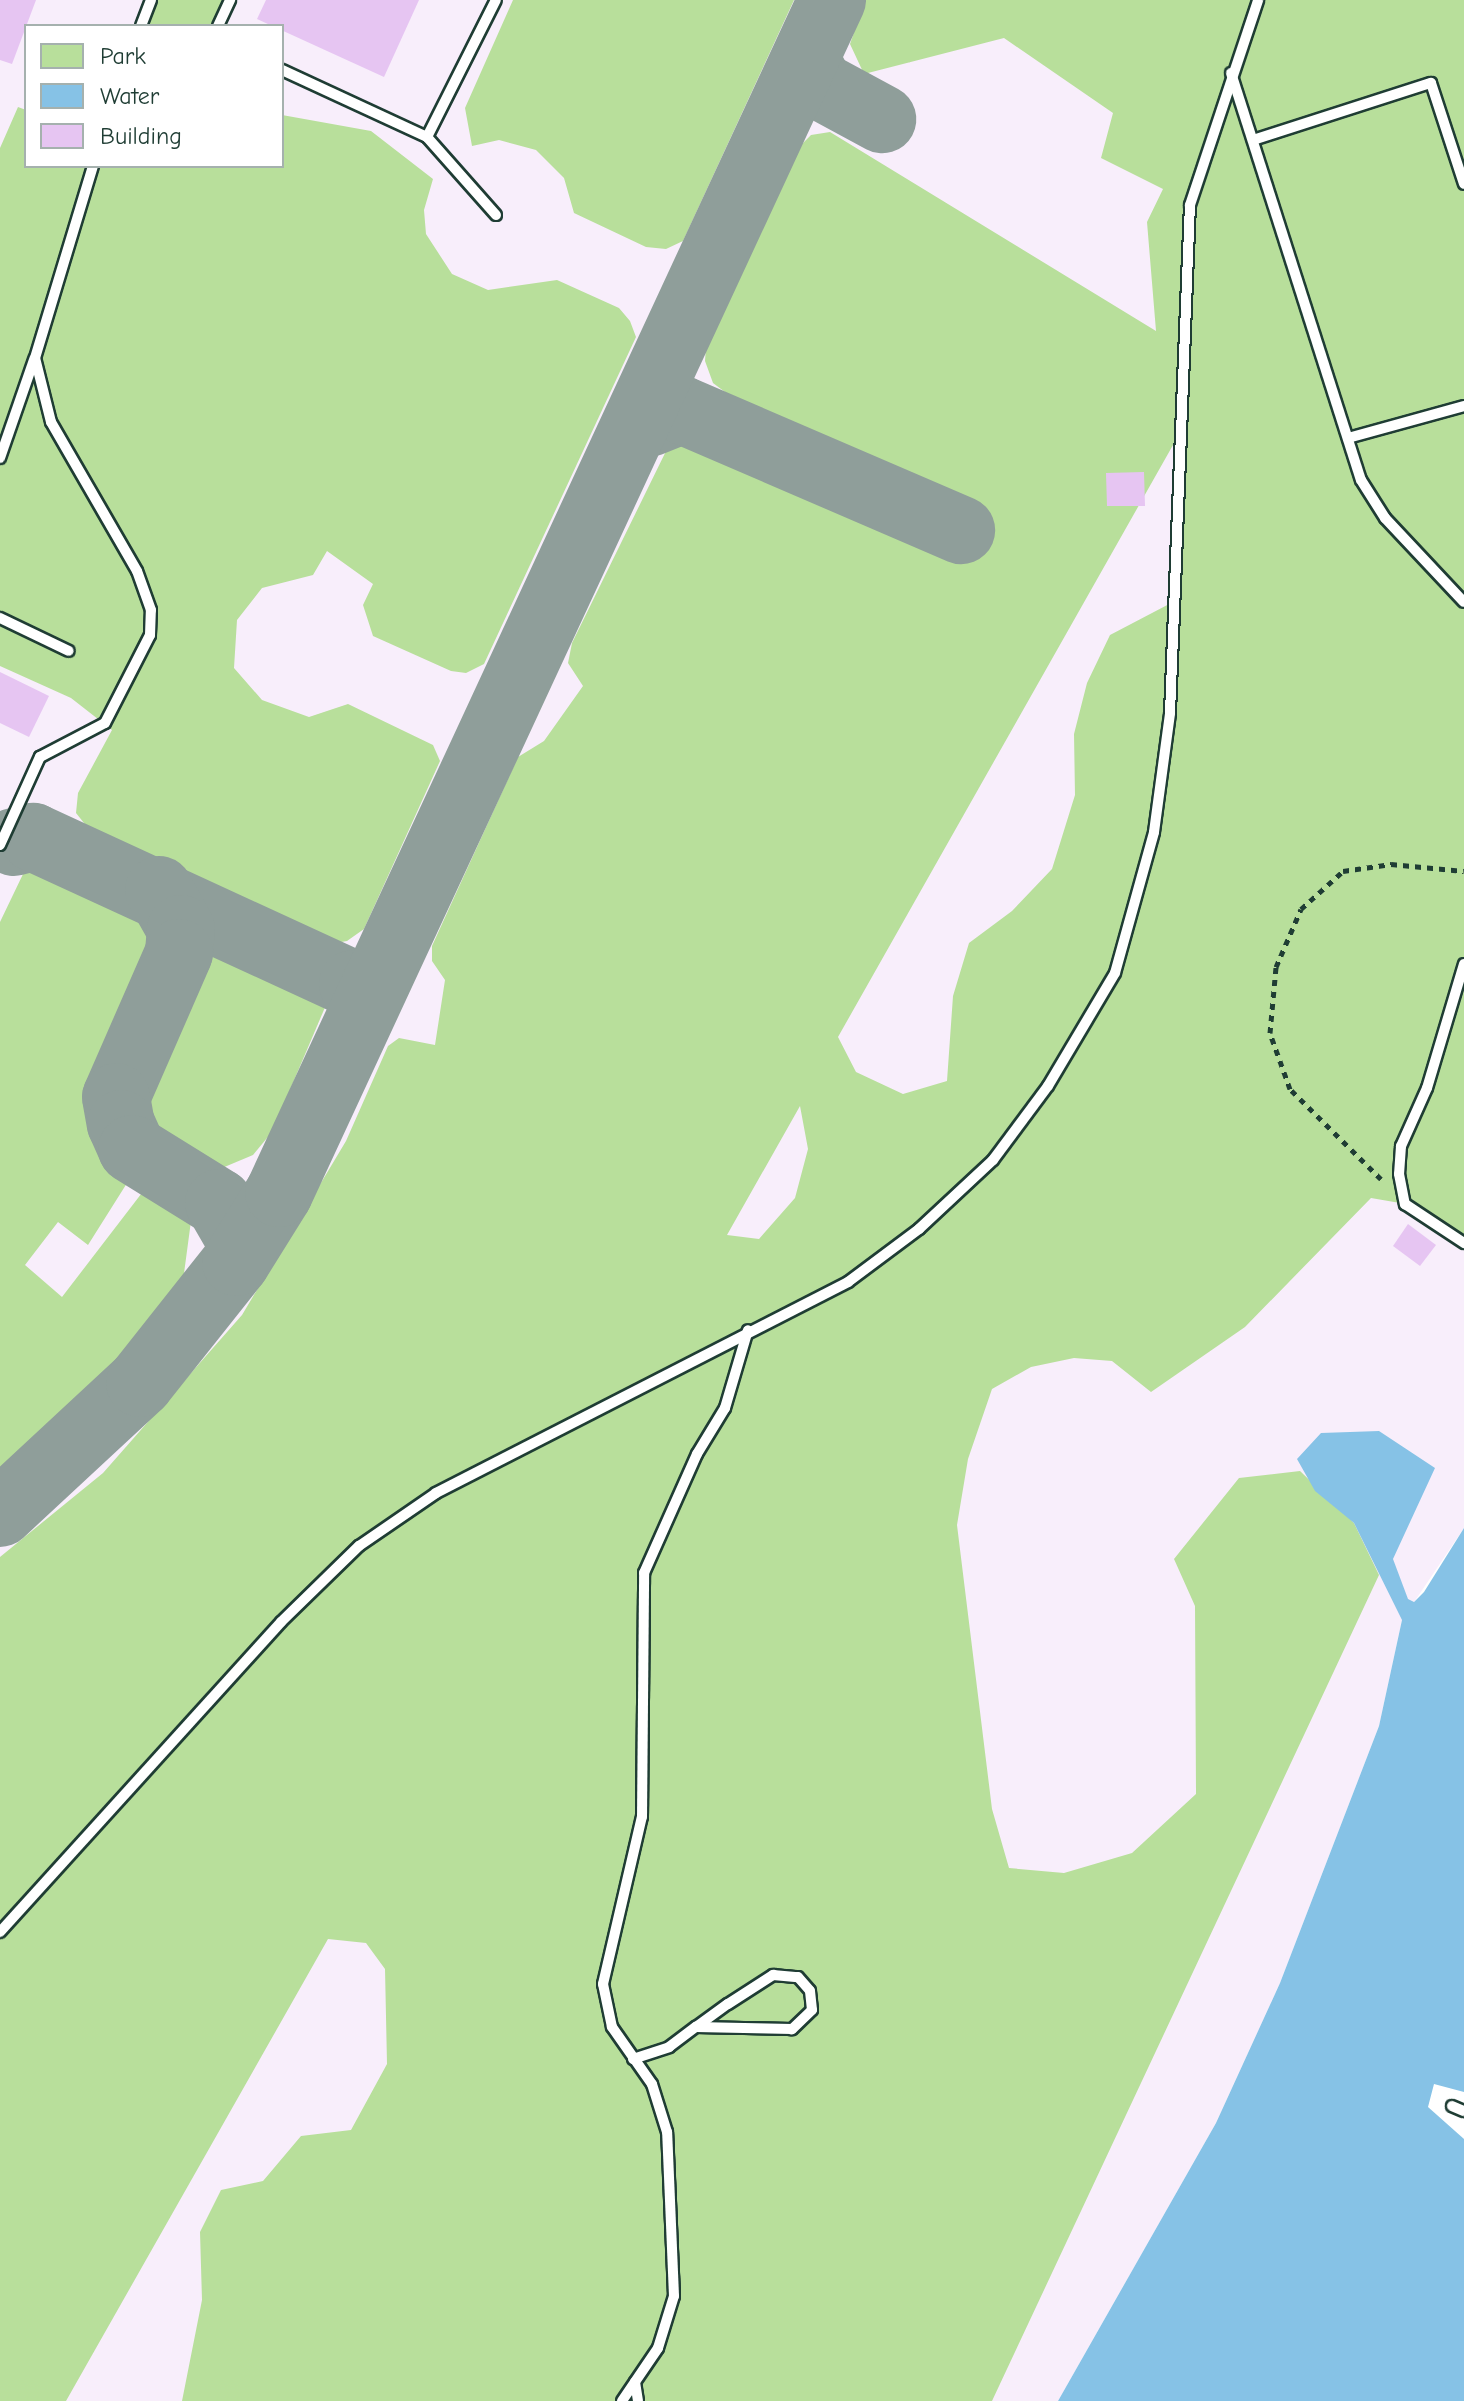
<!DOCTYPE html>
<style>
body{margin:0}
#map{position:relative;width:1464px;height:2401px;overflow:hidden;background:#fff;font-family:"Comic Neue",sans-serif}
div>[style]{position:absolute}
.built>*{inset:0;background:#f8eefb}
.green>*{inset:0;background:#b8df9b}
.water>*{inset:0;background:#86c2e6}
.taxiway>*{height:68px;margin:-34px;padding:0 34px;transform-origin:34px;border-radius:34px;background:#8f9e9a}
.building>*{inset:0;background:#e6c5f2}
.path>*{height:5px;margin-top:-2.5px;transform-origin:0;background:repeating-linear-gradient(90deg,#1f3d34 0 6px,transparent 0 12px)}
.roads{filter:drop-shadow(2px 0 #1f3d34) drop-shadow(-2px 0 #1f3d34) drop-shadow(0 2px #1f3d34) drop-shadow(0 -2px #1f3d34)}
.service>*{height:10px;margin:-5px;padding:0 5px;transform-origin:5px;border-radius:5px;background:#fff}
span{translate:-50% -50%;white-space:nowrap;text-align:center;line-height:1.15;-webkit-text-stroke:6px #fff;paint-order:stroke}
.legend{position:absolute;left:24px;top:24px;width:260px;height:144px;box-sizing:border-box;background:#fff;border:2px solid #a5b1ae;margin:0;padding:10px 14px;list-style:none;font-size:24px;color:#1f3d34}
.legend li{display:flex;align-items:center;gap:16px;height:40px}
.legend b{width:40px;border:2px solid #a5b1ae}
</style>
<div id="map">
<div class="built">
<div style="clip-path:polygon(evenodd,0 0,1464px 0,1464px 1528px,1402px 1620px,1379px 1726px,1280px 1983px,1216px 2123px,1058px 2401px,0 2401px,0 0,26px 26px,282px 26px,282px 166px,26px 166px,26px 26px)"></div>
</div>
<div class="green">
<div style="clip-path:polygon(151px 0,230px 0,218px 26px,141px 26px)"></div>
<div style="clip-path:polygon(513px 0,794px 0,683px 241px,666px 249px,646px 247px,574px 213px,564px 178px,536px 150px,499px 140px,472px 146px,465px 108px)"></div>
<div style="clip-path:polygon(evenodd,865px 0,1464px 0,1464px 1243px,1423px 1207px,1371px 1198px,1245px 1327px,1151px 1392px,1112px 1361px,1074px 1358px,1031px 1367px,992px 1389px,968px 1459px,957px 1525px,992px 1809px,1009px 1868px,1064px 1873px,1132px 1853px,1196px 1794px,1195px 1606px,1174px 1559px,1239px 1478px,1300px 1471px,1354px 1523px,1379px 1575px,992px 2401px,182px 2401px,202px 2300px,200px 2232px,221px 2190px,263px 2181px,301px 2136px,351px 2130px,387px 2064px,385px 1969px,366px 1943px,328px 1939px,66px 2401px,0 2401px,0 1557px,103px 1473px,242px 1315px,346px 1141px,388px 1046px,399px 1038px,435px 1045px,445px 980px,432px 961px,432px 946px,518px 757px,544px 741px,583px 686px,568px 663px,572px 643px,669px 445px,698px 442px,928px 544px,713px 383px,705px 361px,706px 347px,799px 147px,811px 135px,830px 132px,1156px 331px,1147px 222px,1163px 189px,1101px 158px,1113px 113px,1004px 38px,864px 74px,850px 44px,865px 0,1177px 438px,1173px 602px,1110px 635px,1087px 683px,1074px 734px,1075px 795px,1052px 869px,1012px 911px,969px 943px,953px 996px,947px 1081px,903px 1094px,856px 1072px,838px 1037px,1177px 438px,865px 0,800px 1106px,808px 1149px,795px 1198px,759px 1239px,727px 1235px,800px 1106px)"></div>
<div style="clip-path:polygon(18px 107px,26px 110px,26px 166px,282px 166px,282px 115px,371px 131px,433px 179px,424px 210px,426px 234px,452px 274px,488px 290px,557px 280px,619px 308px,630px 321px,636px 337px,484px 664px,466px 673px,451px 671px,373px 636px,363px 605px,373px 584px,327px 551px,313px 575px,262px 588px,237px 620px,234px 668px,262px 700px,309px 717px,348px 704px,433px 745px,440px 761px,364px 929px,347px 941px,312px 947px,104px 848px,76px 813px,78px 793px,112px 730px,71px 698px,0 666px,0 148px)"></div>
<div style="clip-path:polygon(50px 859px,66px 859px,144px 901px,154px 939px,92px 1075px,97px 1129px,134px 1172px,88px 1245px,58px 1222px,25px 1265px,62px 1297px,148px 1185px,182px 1203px,191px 1221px,183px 1281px,117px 1359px,0 1469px,0 922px,24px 872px)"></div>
<div style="clip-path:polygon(237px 946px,261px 948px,307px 969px,326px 1005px,272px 1132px,253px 1155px,203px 1176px,149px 1148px,137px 1130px,140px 1106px,196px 964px)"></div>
</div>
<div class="water">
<div style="clip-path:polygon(1379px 1431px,1435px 1468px,1393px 1559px,1408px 1599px,1414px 1602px,1424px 1592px,1464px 1528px,1464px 2092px,1434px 2084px,1428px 2107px,1464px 2139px,1464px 2401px,1058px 2401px,1216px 2123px,1280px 1983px,1379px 1726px,1402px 1620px,1354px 1523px,1315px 1491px,1297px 1459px,1321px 1433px)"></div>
</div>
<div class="taxiway">
<div style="left:813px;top:73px;width:13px;rotate:63deg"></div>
<div style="left:819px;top:85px;width:72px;rotate:28.4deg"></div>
<div style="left:649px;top:423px;width:35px;rotate:-22deg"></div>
<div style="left:682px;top:410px;width:304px;rotate:23.3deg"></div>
<div style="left:14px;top:842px;width:20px;rotate:-15deg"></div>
<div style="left:33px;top:837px;width:352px;rotate:24.7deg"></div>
<div style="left:353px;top:984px;width:15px;rotate:62deg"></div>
<div style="left:159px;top:890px;width:45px;rotate:60.6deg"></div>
<div style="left:181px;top:929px;width:24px;rotate:95deg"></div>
<div style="left:179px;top:953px;width:157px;rotate:113.6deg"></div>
<div style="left:116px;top:1097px;width:27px;rotate:80deg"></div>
<div style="left:121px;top:1124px;width:27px;rotate:66deg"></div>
<div style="left:132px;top:1149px;width:102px;rotate:31.8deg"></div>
<div style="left:219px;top:1203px;width:39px;rotate:60deg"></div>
<div style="left:0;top:1513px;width:191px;rotate:-42.9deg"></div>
<div style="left:140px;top:1383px;width:154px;rotate:-51.6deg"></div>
<div style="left:236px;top:1262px;width:81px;rotate:-58.1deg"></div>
<div style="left:279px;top:1193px;width:1315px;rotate:-65.13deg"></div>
</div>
<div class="building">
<div style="clip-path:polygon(0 0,36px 0,12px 64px,0 60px)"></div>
<div style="clip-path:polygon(266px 0,419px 0,384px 77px,257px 19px)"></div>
<div style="clip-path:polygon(1144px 472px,1145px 506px,1107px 506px,1106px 473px)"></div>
<div style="clip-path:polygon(0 672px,49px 696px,29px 737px,0 723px)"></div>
<div style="clip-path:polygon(1408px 1224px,1436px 1245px,1420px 1266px,1393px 1246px)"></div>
</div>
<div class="path">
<div style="left:1381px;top:1179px;width:128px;rotate:-135.3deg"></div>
<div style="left:1290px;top:1089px;width:59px;rotate:-109.7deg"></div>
<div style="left:1270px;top:1033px;width:66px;rotate:-84.8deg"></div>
<div style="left:1276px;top:967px;width:63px;rotate:-66.7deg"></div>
<div style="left:1301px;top:909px;width:57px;rotate:-42.1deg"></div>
<div style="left:1343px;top:871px;width:49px;rotate:-8.3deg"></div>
<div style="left:1391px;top:864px;width:73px;rotate:5.5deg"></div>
</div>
<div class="roads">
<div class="service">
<div style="left:141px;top:26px;width:28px;rotate:-69deg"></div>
<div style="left:218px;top:26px;width:29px;rotate:-65deg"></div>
<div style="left:282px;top:70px;width:160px;rotate:24.8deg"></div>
<div style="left:1231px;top:73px;width:427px;rotate:72.3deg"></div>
<div style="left:1361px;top:480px;width:45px;rotate:57.7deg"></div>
<div style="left:1385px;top:518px;width:115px;rotate:46.8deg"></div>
<div style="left:1253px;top:140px;width:187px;rotate:-17.8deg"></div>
<div style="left:1431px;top:83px;width:106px;rotate:71.9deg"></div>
<div style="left:496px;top:215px;width:104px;rotate:-131.5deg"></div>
<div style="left:427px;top:137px;width:153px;rotate:-63.3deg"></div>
<div style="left:1348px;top:438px;width:120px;rotate:-15.4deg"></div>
<div style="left:0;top:458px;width:104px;rotate:-70.9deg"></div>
<div style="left:0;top:618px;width:76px;rotate:25.6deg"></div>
<div style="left:0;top:845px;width:97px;rotate:-65.6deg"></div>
<div style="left:40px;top:757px;width:73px;rotate:-27.6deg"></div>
<div style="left:105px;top:723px;width:99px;rotate:-62.9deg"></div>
<div style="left:150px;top:635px;width:25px;rotate:-88deg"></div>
<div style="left:151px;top:610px;width:41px;rotate:-109.7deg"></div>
<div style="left:137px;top:571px;width:172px;rotate:-120deg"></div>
<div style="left:51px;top:422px;width:66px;rotate:-104deg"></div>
<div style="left:35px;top:358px;width:201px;rotate:-73.2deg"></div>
<div style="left:1464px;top:964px;width:129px;rotate:106.6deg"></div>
<div style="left:1427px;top:1088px;width:64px;rotate:114.1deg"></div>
<div style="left:1401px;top:1146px;width:28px;rotate:94deg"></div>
<div style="left:1399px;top:1174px;width:31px;rotate:79deg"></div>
<div style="left:1405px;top:1204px;width:71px;rotate:33.5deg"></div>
<div style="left:0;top:1932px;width:418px;rotate:-47.8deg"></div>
<div style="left:281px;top:1622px;width:109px;rotate:-44.3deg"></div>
<div style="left:359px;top:1546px;width:93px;rotate:-34.5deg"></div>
<div style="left:436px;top:1493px;width:463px;rotate:-27.1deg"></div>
<div style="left:848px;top:1282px;width:89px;rotate:-36.7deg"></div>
<div style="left:919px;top:1229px;width:101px;rotate:-43deg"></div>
<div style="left:993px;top:1160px;width:92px;rotate:-53.4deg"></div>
<div style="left:1048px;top:1086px;width:131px;rotate:-59.3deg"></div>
<div style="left:1115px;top:973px;width:146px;rotate:-74.5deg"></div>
<div style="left:1154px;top:832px;width:120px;rotate:-82.3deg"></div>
<div style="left:1170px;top:713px;width:508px;rotate:-87.75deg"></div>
<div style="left:1190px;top:205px;width:216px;rotate:-71.6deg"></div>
<div style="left:633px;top:2059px;width:38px;rotate:-18deg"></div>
<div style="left:669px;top:2047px;width:34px;rotate:-37deg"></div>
<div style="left:696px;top:2027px;width:39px;rotate:-36deg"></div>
<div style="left:728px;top:2004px;width:54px;rotate:-32.8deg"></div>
<div style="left:773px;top:1975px;width:25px;rotate:5deg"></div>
<div style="left:798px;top:1977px;width:18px;rotate:49deg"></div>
<div style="left:810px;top:1991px;width:19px;rotate:84deg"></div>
<div style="left:812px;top:2010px;width:28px;rotate:136deg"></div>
<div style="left:792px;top:2029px;width:96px;rotate:-178.8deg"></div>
<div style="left:1452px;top:2106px;width:13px;rotate:23deg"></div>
<div style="left:635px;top:2382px;width:19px;rotate:81deg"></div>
<div style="left:622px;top:2401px;width:64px;rotate:-55.8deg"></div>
<div style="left:658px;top:2348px;width:54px;rotate:-72.9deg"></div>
<div style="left:674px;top:2296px;width:164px;rotate:-92.4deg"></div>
<div style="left:667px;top:2132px;width:50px;rotate:-107.4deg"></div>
<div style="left:652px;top:2084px;width:70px;rotate:-125.1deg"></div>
<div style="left:612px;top:2027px;width:44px;rotate:-101.8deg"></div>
<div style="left:603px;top:1984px;width:171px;rotate:-76.9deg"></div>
<div style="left:642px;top:1817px;width:244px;rotate:-89.5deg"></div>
<div style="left:644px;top:1573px;width:130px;rotate:-66deg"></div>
<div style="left:697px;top:1454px;width:54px;rotate:-58.7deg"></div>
<div style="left:725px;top:1408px;width:81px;rotate:-73.6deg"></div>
</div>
</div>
<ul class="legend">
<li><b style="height:22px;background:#b8df9b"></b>Park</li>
<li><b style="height:22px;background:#86c2e6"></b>Water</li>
<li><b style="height:22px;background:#e6c5f2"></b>Building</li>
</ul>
</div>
